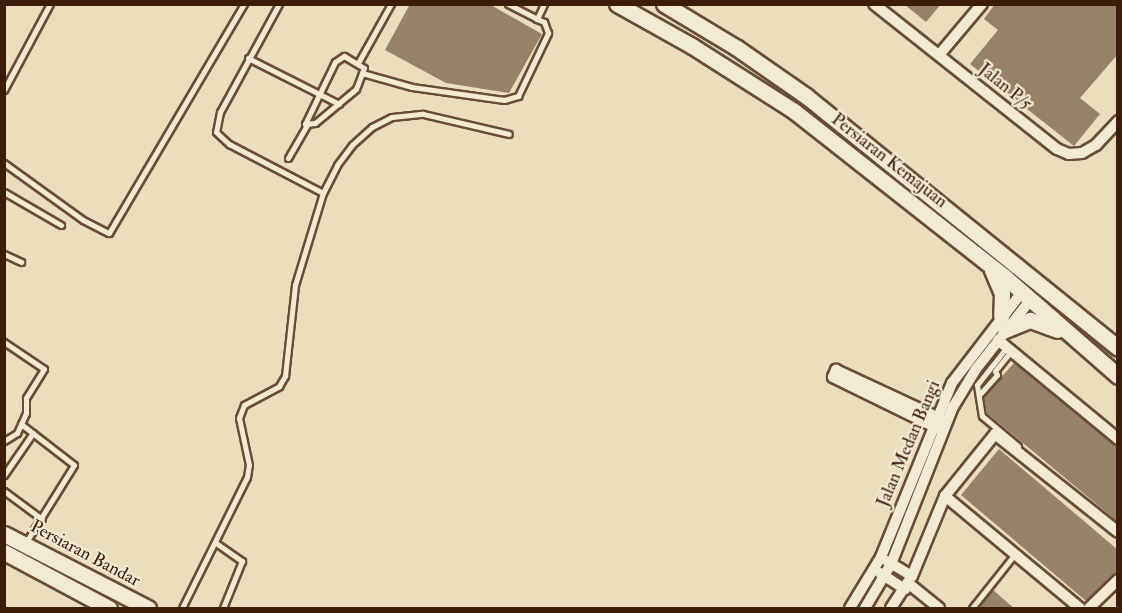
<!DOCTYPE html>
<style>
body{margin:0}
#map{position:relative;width:1122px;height:613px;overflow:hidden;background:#ebdebc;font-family:"IM FELL Double Pica",serif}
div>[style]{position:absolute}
.building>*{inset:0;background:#978167}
.roads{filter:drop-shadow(2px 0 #684c37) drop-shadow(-2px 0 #684c37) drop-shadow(0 2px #684c37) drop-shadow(0 -2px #684c37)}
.service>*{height:5px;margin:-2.5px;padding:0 2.5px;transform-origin:2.5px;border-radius:2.5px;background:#f2ead3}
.minor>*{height:10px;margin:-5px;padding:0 5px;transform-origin:5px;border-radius:5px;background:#f2ead3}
.secondary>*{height:15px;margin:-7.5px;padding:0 7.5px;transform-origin:7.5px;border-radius:7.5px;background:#f2ead3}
span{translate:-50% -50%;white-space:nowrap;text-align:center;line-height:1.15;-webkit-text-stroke:4.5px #f2ead3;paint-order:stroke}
.street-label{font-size:18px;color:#3c1c0b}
.frame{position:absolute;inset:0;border:6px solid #3c1c0b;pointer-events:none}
</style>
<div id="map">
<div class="building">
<div style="clip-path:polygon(410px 4px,489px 4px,542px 34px,509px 93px,446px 83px,385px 50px)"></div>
<div style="clip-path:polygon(904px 4px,941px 4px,926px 22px)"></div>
<div style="clip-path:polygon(995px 4px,1118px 4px,1118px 54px,1080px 98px,1100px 114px,1074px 146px,970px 64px,998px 30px,984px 19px)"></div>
<div style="clip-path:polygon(1014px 363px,1118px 446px,1118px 522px,987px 413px,984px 396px)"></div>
<div style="clip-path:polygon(999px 449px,1118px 550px,1118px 571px,1086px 601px,961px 495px)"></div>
<div style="clip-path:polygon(993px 590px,1015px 609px,978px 609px)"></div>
</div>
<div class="roads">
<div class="service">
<div style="left:279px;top:4px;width:123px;rotate:118.6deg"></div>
<div style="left:220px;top:112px;width:20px;rotate:101deg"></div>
<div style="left:216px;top:132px;width:18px;rotate:43deg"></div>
<div style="left:229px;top:144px;width:106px;rotate:27.5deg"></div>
<div style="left:508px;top:4px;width:33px;rotate:27deg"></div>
<div style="left:537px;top:19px;width:17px;rotate:-65deg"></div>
<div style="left:344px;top:56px;width:23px;rotate:31deg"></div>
<div style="left:364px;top:68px;width:22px;rotate:111deg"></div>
<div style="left:356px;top:89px;width:53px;rotate:140.3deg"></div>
<div style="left:315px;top:123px;width:10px;rotate:174deg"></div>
<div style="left:305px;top:124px;width:69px;rotate:-64.2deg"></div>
<div style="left:335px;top:62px;width:11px;rotate:-34deg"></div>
<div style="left:248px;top:58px;width:102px;rotate:26.8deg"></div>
<div style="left:358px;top:63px;width:68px;rotate:-60.8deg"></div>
<div style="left:362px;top:73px;width:52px;rotate:15.6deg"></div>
<div style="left:412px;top:87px;width:93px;rotate:8deg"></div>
<div style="left:504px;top:100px;width:15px;rotate:-16deg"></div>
<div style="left:518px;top:96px;width:70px;rotate:-64.5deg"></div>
<div style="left:548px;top:33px;width:12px;rotate:-110deg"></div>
<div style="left:544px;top:22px;width:8px;rotate:-157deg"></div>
<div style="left:4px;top:90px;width:98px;rotate:-61.9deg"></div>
<div style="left:288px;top:158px;width:38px;rotate:-60deg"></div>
<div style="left:4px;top:163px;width:97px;rotate:35.8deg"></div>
<div style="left:83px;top:220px;width:29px;rotate:27deg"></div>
<div style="left:109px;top:233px;width:266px;rotate:-59.5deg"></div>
<div style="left:4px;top:192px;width:66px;rotate:30.1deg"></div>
<div style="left:4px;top:254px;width:19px;rotate:25deg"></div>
<div style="left:4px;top:342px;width:48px;rotate:34deg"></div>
<div style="left:44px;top:369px;width:34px;rotate:122deg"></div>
<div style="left:26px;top:398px;width:15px;rotate:90deg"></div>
<div style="left:26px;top:413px;width:22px;rotate:114deg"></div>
<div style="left:17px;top:433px;width:15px;rotate:148deg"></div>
<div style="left:1007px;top:347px;width:48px;rotate:128.3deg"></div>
<div style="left:977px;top:385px;width:31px;rotate:81deg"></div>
<div style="left:982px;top:416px;width:47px;rotate:39.8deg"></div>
<div style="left:979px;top:395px;width:27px;rotate:-48deg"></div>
<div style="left:997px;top:375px;width:4px;rotate:-117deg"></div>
<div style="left:995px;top:371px;width:26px;rotate:-51deg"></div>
<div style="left:21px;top:424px;width:67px;rotate:37.7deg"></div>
<div style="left:74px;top:465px;width:91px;rotate:121.9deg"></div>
<div style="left:4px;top:475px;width:51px;rotate:-55.4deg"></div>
<div style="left:4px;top:491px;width:47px;rotate:36.4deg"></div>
<div style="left:216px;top:543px;width:32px;rotate:35deg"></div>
<div style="left:242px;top:561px;width:51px;rotate:112deg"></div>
<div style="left:182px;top:608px;width:146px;rotate:-63.6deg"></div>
<div style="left:247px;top:477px;width:12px;rotate:-81deg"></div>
<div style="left:249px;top:465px;width:48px;rotate:-102deg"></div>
<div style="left:239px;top:418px;width:14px;rotate:-69deg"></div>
<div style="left:244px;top:405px;width:40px;rotate:-28deg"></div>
<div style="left:279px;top:386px;width:12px;rotate:-59deg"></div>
<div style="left:285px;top:376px;width:92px;rotate:-83.7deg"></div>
<div style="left:295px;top:285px;width:96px;rotate:-73.1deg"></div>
<div style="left:323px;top:193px;width:31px;rotate:-63deg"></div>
<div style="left:337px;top:165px;width:25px;rotate:-53deg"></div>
<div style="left:352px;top:145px;width:27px;rotate:-42deg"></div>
<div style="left:372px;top:127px;width:22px;rotate:-27deg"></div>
<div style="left:392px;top:117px;width:31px;rotate:-6deg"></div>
<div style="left:423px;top:114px;width:88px;rotate:13.1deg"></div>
<div style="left:972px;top:608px;width:69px;rotate:-51.5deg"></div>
</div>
<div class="minor">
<div style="left:874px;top:4px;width:233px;rotate:38.4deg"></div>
<div style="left:1057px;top:149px;width:13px;rotate:23deg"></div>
<div style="left:1069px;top:154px;width:13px;rotate:-4deg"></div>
<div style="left:1082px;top:153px;width:16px;rotate:-30deg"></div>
<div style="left:1096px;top:145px;width:33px;rotate:-47deg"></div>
<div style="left:939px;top:55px;width:67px;rotate:-49.9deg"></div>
<div style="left:998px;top:340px;width:156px;rotate:39.5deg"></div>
<div style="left:937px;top:428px;width:116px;rotate:-153.9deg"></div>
<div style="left:833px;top:377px;width:8px;rotate:-67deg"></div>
<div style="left:836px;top:370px;width:118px;rotate:25deg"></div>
<div style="left:945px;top:496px;width:175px;rotate:39.7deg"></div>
<div style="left:887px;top:561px;width:29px;rotate:31deg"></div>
<div style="left:880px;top:573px;width:30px;rotate:33deg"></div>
<div style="left:908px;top:583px;width:40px;rotate:39deg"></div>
<div style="left:850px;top:608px;width:60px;rotate:-58.7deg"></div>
<div style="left:881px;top:557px;width:188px;rotate:-67.8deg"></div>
<div style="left:952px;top:383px;width:115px;rotate:-52.4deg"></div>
<div style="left:865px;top:608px;width:51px;rotate:-59.4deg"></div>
<div style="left:891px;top:564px;width:169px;rotate:-68.5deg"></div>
<div style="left:953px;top:407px;width:44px;rotate:-58.8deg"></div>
<div style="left:976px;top:369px;width:89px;rotate:-51.8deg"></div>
<div style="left:891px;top:608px;width:38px;rotate:-57deg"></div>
<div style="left:912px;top:576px;width:87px;rotate:-67.6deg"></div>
<div style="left:945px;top:496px;width:80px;rotate:-51.1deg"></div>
<div style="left:995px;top:434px;width:157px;rotate:38.5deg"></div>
<div style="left:1089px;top:608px;width:40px;rotate:-44deg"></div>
</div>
<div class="secondary">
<div style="left:617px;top:4px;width:86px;rotate:29.2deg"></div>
<div style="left:692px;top:46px;width:121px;rotate:32.5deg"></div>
<div style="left:794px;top:111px;width:268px;rotate:38.2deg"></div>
<div style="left:1005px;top:277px;width:150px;rotate:41.2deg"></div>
<div style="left:664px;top:4px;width:85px;rotate:31.1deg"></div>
<div style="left:737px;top:48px;width:84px;rotate:34.8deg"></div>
<div style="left:806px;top:96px;width:401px;rotate:38.9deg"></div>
<div style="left:992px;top:270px;width:25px;rotate:67deg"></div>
<div style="left:1002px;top:293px;width:23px;rotate:92deg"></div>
<div style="left:1005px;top:330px;width:27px;rotate:-22deg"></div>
<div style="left:1030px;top:320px;width:29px;rotate:20deg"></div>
<div style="left:4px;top:534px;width:162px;rotate:27.2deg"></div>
<div style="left:4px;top:552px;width:119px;rotate:28.1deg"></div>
</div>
</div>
<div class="street-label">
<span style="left:1005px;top:87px;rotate:39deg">Jalan P/5</span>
<span style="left:889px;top:161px;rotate:38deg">Persiaran Kemajuan</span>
<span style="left:909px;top:444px;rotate:-67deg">Jalan Medan Bangi</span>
<span style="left:85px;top:554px;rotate:28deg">Persiaran Bandar</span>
</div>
<div class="frame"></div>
</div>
